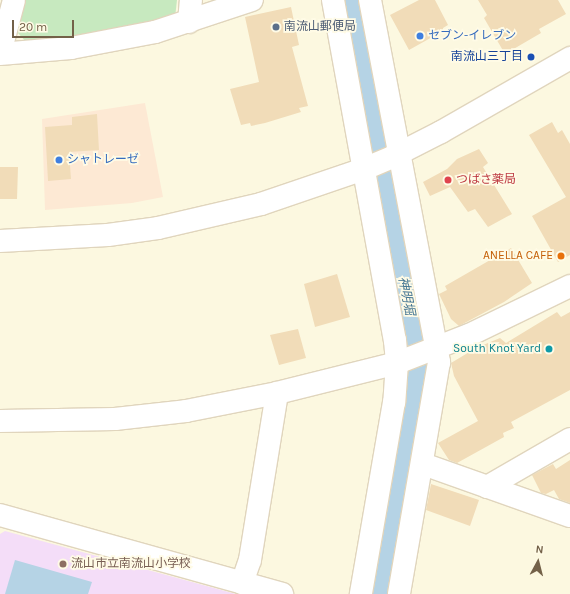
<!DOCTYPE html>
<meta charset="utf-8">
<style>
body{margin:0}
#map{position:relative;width:570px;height:594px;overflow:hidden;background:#fcf8e0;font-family:Karla,"Noto Sans JP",sans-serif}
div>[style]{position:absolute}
.commercial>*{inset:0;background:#fde9d4}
.education>*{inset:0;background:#f4ddf8}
.green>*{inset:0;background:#c7e9bf}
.water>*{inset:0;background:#b5d3e5}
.river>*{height:37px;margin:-18.5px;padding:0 18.5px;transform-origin:18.5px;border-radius:18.5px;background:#b5d3e5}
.building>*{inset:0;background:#f1dcb8}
.roads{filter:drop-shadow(1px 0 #e0d5bd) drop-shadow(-1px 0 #e0d5bd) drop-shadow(0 1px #e0d5bd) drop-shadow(0 -1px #e0d5bd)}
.minor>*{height:22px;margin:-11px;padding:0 11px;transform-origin:11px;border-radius:11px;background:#fff}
.dots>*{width:11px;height:11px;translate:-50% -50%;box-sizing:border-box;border:2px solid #fffbe6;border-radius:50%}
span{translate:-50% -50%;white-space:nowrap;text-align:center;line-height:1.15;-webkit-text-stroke:3.5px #fffbe6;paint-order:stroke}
.service-label{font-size:12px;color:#4e5e75}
.left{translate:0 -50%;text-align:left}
.shop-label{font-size:12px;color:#366cbe}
.transit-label{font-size:12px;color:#164399}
.right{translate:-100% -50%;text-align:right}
.health-label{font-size:12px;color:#be3a42}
.food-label{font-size:12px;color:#c56008}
.culture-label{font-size:12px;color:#0d838f}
.education-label{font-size:12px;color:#785e54}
.water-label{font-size:13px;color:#477794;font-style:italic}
.north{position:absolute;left:518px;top:542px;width:40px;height:40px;-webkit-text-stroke:3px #fffbe6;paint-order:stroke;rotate:7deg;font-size:11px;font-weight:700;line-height:16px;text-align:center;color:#736148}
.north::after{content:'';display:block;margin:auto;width:14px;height:18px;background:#736148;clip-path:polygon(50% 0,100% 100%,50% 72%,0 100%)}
.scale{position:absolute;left:12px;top:20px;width:62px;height:18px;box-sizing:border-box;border:2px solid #736148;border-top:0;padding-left:5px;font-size:12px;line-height:14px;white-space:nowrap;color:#736148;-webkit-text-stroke:3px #fffbe6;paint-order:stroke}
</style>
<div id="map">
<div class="commercial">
<div style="clip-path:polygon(145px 103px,163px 197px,132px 203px,45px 210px,42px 119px)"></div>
</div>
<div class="education">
<div style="clip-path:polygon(5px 531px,236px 594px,0 594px,0 534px)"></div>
</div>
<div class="green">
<div style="clip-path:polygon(26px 0,177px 0,175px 18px,30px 46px,17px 32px)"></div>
</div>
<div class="water">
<div style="clip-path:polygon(15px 560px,92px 582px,88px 594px,5px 594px)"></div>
</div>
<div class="river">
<div style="left:348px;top:0;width:376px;rotate:79deg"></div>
<div style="left:420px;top:369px;width:228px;rotate:99.6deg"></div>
</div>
<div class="building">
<div style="clip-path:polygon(419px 0,435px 0,448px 25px,443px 28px,443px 31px,409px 50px,390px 15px)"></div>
<div style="clip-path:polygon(478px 0,558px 0,566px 14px,539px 29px,541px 33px,505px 54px,484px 18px,487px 15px)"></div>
<div style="clip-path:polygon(291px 7px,299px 45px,292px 47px,308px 106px,299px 108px,301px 112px,265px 123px,251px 126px,250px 123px,241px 125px,230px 89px,259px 82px,245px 17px)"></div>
<div style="clip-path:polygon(97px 114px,99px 150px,69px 152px,71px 179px,48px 181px,45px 127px,72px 125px,72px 117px)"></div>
<div style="clip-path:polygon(552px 122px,558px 133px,562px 130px,570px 144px,570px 255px,558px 262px,532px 216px,566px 197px,529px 135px)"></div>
<div style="clip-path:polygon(479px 149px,488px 163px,483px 167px,512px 214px,488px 227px,475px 209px,468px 212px,450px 187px,430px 196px,423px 182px,447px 169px,457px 159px)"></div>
<div style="clip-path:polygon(0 167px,18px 167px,17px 199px,0 199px)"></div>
<div style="clip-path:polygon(511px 248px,532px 283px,504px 302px,459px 326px,451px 319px,439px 294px,447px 290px,445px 286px)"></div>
<div style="clip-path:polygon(337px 274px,350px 317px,315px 327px,304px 284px)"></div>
<div style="clip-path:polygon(557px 312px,561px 317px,570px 312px,570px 390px,511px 422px,514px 428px,503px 433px,504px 437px,457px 463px,449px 460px,438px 443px,478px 421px,454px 376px,451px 363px,476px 348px,500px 338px,506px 343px)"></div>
<div style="clip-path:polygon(298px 329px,306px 358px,279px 365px,270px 335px)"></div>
<div style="clip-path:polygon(570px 460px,570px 503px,559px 499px,554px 490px,546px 494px,541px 493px,532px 475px,553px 464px,556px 469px)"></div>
<div style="clip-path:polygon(431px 484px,479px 500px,470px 526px,426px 510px)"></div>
</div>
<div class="roads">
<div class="minor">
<div style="left:333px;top:0;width:346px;rotate:79.7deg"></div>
<div style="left:395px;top:340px;width:23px;rotate:85deg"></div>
<div style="left:397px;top:363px;width:39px;rotate:94deg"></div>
<div style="left:394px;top:402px;width:195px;rotate:99.8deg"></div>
<div style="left:370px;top:0;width:369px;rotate:79.2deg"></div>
<div style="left:439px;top:362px;width:235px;rotate:99.8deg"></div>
<div style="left:189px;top:22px;width:22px;rotate:-85deg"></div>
<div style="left:0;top:53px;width:55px;rotate:-75.2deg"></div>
<div style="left:0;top:54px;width:71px;rotate:-4.8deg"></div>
<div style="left:71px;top:48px;width:86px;rotate:-10.8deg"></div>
<div style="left:155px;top:32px;width:102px;rotate:-18.3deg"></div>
<div style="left:0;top:241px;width:108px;rotate:-3.2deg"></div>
<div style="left:108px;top:235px;width:50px;rotate:-8deg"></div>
<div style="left:158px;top:228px;width:106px;rotate:-13.1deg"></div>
<div style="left:261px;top:204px;width:109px;rotate:-18.8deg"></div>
<div style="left:364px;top:169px;width:30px;rotate:-23deg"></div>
<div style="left:392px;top:157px;width:55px;rotate:-27deg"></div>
<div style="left:441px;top:132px;width:149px;rotate:-29.8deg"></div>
<div style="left:0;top:421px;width:115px;rotate:-1deg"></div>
<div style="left:115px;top:419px;width:71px;rotate:-6.4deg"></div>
<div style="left:186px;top:411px;width:93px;rotate:-11.2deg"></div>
<div style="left:277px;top:393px;width:124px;rotate:-14deg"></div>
<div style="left:397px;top:363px;width:77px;rotate:-21.3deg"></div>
<div style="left:469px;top:335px;width:112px;rotate:-25.9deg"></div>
<div style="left:423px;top:464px;width:156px;rotate:19.5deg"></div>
<div style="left:487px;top:487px;width:96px;rotate:-30deg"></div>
<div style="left:0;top:515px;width:293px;rotate:15.6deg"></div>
<div style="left:242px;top:583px;width:24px;rotate:-71deg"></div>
<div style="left:250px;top:560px;width:169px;rotate:-80.8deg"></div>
</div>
</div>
<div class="dots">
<div style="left:276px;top:27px;background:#5c6f8a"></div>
<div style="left:420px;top:36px;background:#3f7fe0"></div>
<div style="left:531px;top:57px;background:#1a4fb4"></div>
<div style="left:59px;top:160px;background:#3f7fe0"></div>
<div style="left:448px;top:180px;background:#e0444e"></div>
<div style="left:561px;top:256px;background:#e8710a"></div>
<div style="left:549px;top:349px;background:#0f9aa8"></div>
<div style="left:63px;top:564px;background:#8d6e63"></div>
</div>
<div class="service-label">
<span class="left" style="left:284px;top:27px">南流山郵便局</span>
</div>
<div class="shop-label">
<span class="left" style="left:428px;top:36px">セブン-イレブン</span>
<span class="left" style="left:67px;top:160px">シャトレーゼ</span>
</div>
<div class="transit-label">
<span class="right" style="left:523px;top:57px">南流山三丁目</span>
</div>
<div class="health-label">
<span class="left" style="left:456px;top:180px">つばさ薬局</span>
</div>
<div class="food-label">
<span class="right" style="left:553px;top:256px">ANELLA CAFE</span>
</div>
<div class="culture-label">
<span class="right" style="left:541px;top:349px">South Knot Yard</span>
</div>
<div class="education-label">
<span class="left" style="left:71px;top:564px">流山市立南流山小学校</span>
</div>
<div class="water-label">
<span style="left:406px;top:296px;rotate:79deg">神明堀</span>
</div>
<div class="north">N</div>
<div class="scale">20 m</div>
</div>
